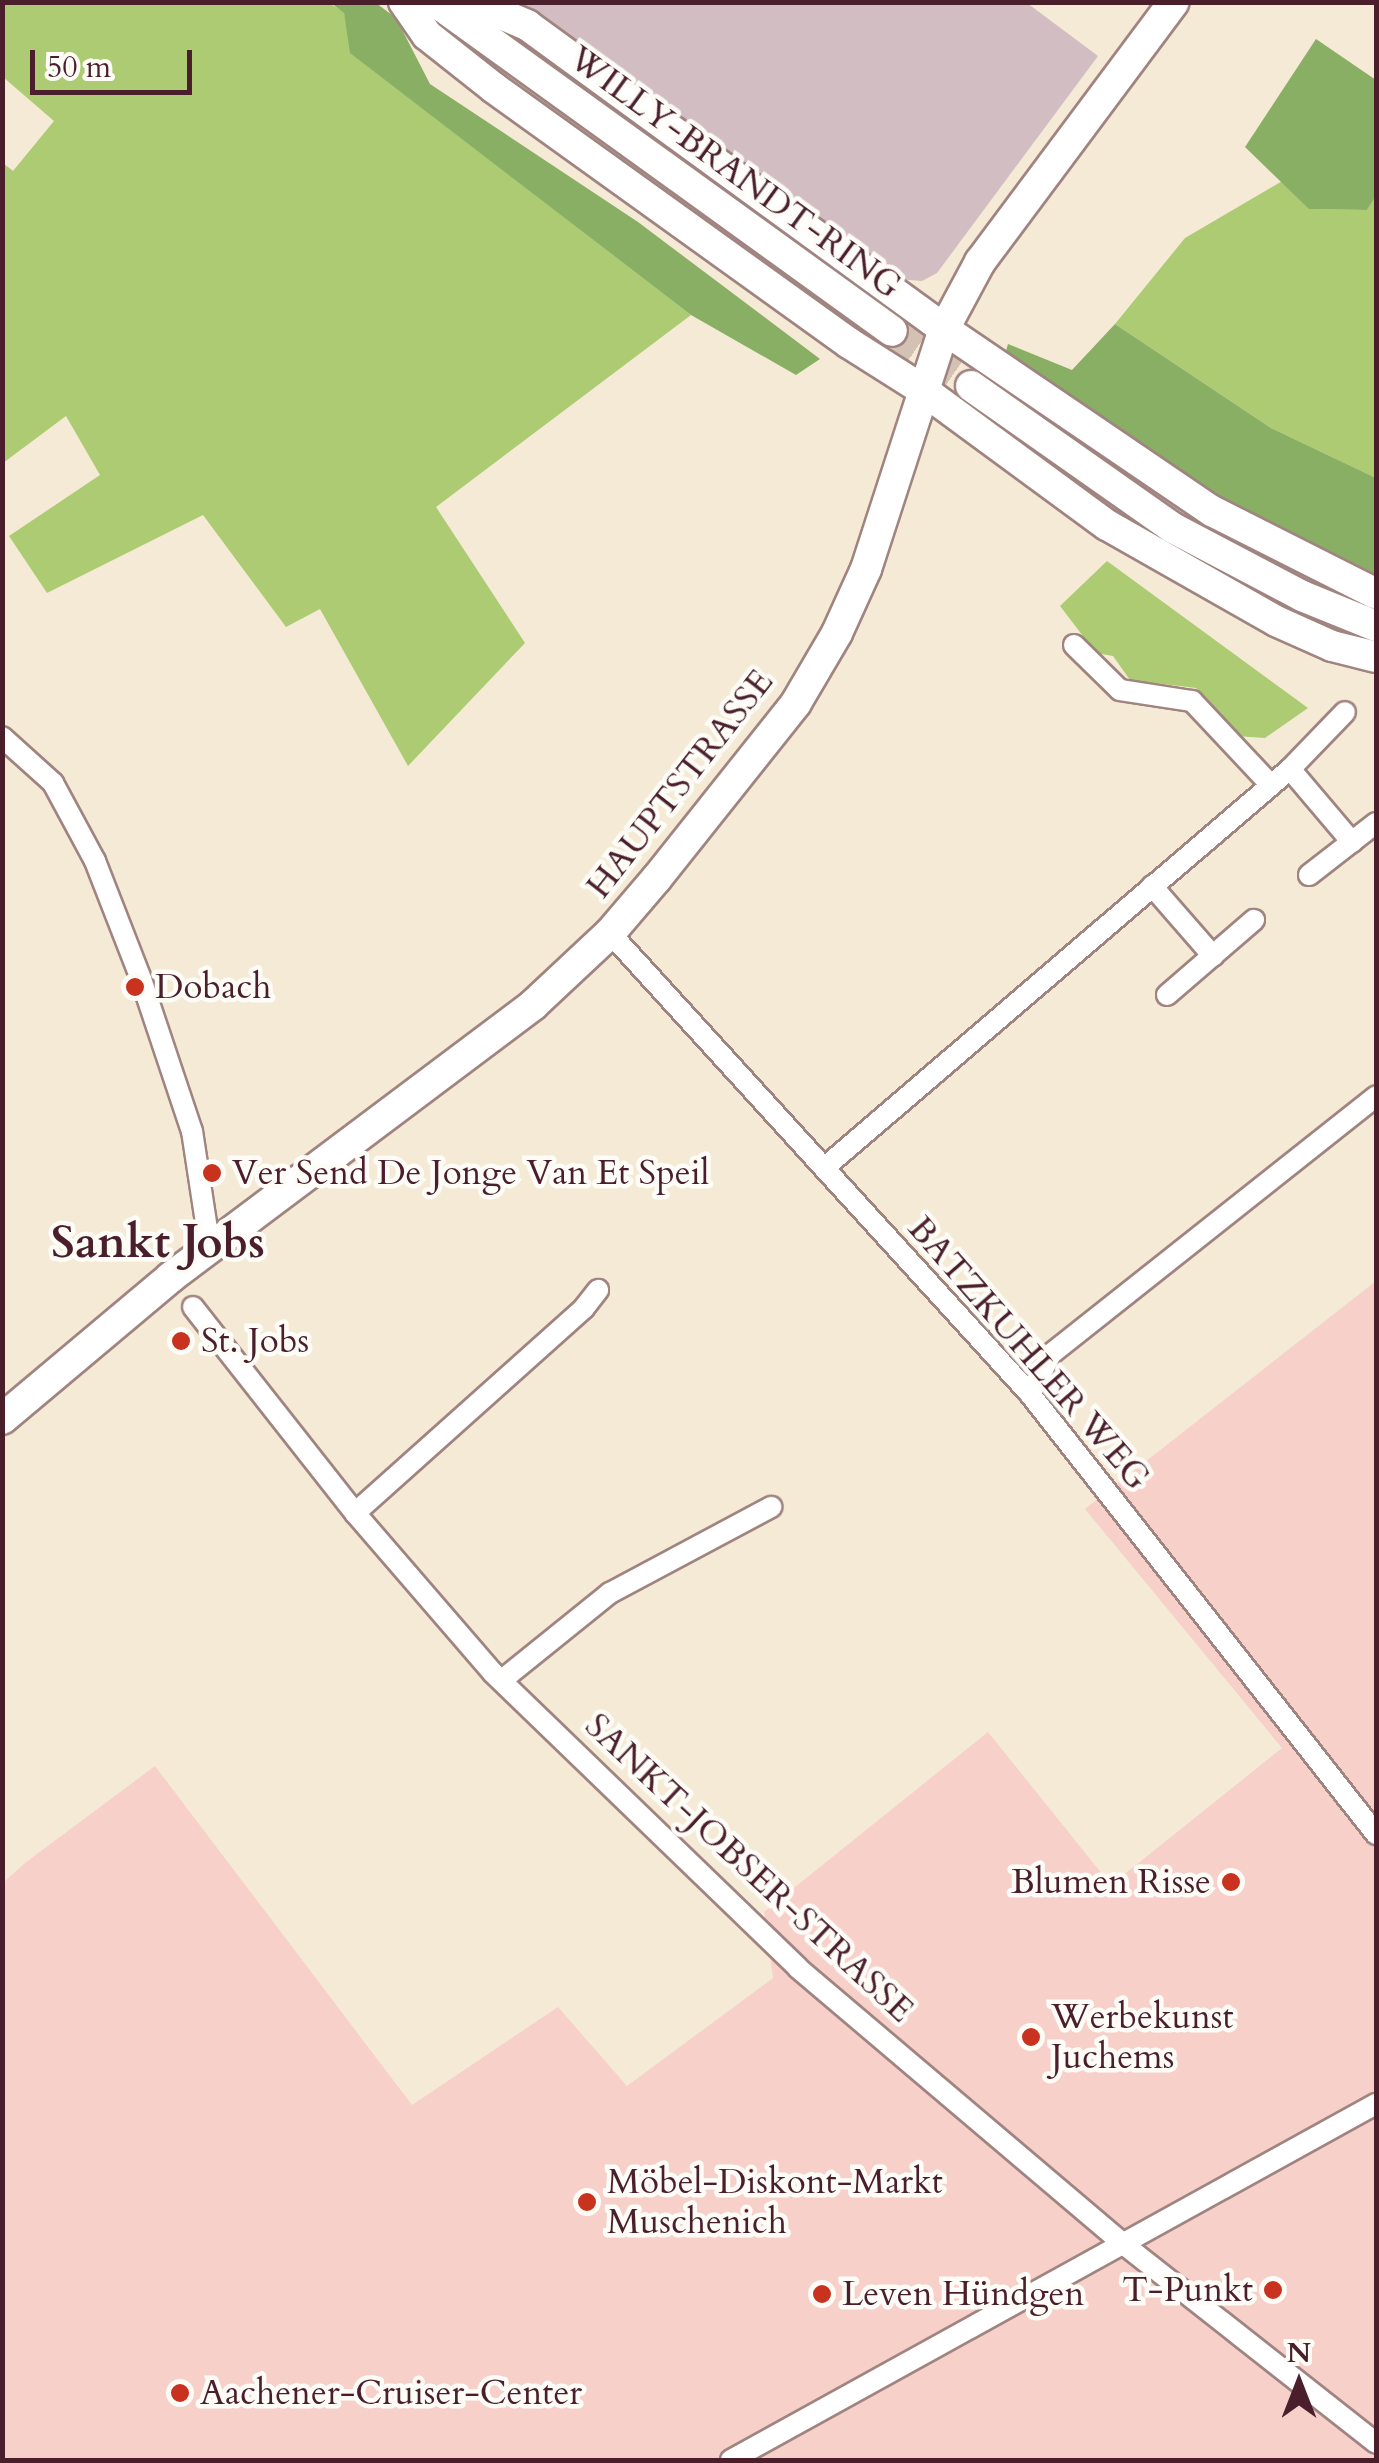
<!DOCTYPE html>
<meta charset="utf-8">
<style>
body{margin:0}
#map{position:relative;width:1379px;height:2463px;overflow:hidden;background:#f5ead5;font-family:Cardo,serif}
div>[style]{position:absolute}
.built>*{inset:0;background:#f7d0ca}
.industrial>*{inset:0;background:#d2bec2}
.green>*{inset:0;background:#accb72}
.forest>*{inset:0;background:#89af64}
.secondary-tunnel>*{height:30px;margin-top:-15px;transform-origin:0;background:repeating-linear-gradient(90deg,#d3c1b3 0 30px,transparent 0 45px)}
.roads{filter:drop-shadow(2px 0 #a08480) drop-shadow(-2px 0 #a08480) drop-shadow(0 2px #a08480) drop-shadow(0 -2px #a08480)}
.street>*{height:20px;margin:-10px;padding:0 10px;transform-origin:10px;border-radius:10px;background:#fff}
.secondary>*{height:30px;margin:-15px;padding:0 15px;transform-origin:15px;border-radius:15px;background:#fff}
.dots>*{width:28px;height:28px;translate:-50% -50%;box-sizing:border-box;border:5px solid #fdfcf7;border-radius:50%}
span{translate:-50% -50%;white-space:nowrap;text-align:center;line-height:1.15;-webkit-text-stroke:9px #fdfcf7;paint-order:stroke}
.street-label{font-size:35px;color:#4a1f2b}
.poi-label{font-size:35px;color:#4a1f2b}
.left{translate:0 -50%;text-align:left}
.right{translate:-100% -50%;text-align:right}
.district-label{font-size:45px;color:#4a1f2b;font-weight:700}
.frame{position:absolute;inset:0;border:5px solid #4a1f2b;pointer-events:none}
.north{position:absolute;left:1249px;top:2333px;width:100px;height:100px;-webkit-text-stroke:8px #fdfcf7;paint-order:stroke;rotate:0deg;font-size:28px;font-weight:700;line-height:40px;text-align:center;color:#4a1f2b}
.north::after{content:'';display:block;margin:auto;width:35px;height:45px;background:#4a1f2b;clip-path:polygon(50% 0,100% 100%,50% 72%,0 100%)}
.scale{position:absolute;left:30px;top:50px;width:162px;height:45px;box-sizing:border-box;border:5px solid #4a1f2b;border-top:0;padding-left:12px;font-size:30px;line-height:35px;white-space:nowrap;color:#4a1f2b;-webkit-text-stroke:8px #fdfcf7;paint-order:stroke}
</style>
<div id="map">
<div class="built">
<div style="clip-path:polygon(1376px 1281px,1376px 2460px,3px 2460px,2px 1884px,25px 1863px,155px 1766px,412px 2105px,558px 2007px,627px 2086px,773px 1978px,764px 1912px,988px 1732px,1111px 1885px,1282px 1748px,1085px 1509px)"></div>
</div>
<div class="industrial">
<div style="clip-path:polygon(513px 3px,1027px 3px,1098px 56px,937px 273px,922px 281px,898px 279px)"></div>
</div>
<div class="green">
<div style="clip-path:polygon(3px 3px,329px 3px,344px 12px,351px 53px,691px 315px,436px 507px,525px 643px,408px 766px,320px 609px,286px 627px,203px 515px,47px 593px,9px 536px,100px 475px,66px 416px,3px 463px,3px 163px,13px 171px,54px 121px,3px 77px)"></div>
<div style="clip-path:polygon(1284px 180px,1310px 209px,1367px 210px,1376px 196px,1376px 478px,1271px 428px,1115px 324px,1185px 238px)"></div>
<div style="clip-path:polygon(1107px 561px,1308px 708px,1265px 738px,1236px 736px,1196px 688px,1130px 680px,1113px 656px,1096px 653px,1060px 606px)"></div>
</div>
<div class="forest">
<div style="clip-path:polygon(331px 3px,376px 3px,396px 18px,430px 84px,638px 222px,820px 359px,796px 375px,691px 315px,350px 53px,344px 13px)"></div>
<div style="clip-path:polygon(1316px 39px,1376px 80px,1376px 196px,1367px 210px,1309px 209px,1245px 147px)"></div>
<div style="clip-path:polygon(1115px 324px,1271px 428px,1376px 478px,1376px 575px,1241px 515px,1005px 354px,1008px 344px,1072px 370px)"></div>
</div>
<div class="secondary-tunnel">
<div style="left:892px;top:331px;width:96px;rotate:34.8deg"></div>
</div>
<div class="roads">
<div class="street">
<div style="left:1074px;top:645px;width:64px;rotate:44.4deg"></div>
<div style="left:1120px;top:690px;width:73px;rotate:8.7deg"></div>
<div style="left:1192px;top:701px;width:115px;rotate:46.8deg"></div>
<div style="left:2px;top:737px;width:69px;rotate:42deg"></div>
<div style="left:53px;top:783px;width:89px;rotate:61.7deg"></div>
<div style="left:95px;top:861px;width:127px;rotate:68.7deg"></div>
<div style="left:141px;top:979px;width:160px;rotate:71.5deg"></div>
<div style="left:192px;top:1131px;width:118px;rotate:81.3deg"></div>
<div style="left:1290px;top:769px;width:96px;rotate:49.7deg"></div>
<div style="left:1309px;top:875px;width:85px;rotate:-37.8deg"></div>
<div style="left:1152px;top:886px;width:93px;rotate:48.9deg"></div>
<div style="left:610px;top:933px;width:624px;rotate:47.66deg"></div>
<div style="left:1030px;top:1394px;width:560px;rotate:51.82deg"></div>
<div style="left:1167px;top:995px;width:115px;rotate:-40.8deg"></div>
<div style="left:824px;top:1168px;width:613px;rotate:-40.57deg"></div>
<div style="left:1290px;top:769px;width:79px;rotate:-46deg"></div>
<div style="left:193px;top:1307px;width:262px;rotate:51.8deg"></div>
<div style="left:355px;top:1513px;width:211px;rotate:49.2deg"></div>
<div style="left:493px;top:1673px;width:424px;rotate:44deg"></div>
<div style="left:798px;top:1968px;width:425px;rotate:40.3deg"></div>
<div style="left:1122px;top:2243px;width:323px;rotate:38.2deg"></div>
<div style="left:1030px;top:1394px;width:45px;rotate:-62.3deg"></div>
<div style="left:1051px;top:1354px;width:415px;rotate:-38.4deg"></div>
<div style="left:355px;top:1513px;width:307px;rotate:-41.8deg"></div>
<div style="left:584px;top:1308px;width:23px;rotate:-52deg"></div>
<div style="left:502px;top:1680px;width:139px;rotate:-38.9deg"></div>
<div style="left:610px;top:1593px;width:183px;rotate:-28.1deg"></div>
<div style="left:731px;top:2460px;width:737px;rotate:-28.9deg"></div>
</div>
<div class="secondary">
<div style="left:404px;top:2px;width:40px;rotate:55.1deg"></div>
<div style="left:427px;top:35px;width:85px;rotate:38.3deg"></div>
<div style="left:494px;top:88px;width:437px;rotate:35.7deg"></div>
<div style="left:849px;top:343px;width:88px;rotate:32.4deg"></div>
<div style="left:923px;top:390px;width:228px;rotate:36.3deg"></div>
<div style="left:1107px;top:525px;width:194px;rotate:29.6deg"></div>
<div style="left:1276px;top:621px;width:61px;rotate:24.1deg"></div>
<div style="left:1332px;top:646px;width:45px;rotate:14deg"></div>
<div style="left:436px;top:2px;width:562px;rotate:35.81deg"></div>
<div style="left:473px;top:2px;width:59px;rotate:23.1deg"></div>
<div style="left:527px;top:25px;width:516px;rotate:36.09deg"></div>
<div style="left:944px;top:329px;width:324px;rotate:34.2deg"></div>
<div style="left:1212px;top:511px;width:184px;rotate:26.8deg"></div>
<div style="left:971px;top:386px;width:247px;rotate:35.1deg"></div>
<div style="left:1173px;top:528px;width:146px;rotate:27.8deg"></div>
<div style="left:1302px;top:596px;width:80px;rotate:22.1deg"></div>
<div style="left:2px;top:1419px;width:221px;rotate:-40deg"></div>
<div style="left:171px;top:1277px;width:453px;rotate:-36.9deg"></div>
<div style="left:533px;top:1005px;width:105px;rotate:-43.1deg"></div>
<div style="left:610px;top:933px;width:72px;rotate:-49.5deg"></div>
<div style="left:657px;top:878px;width:223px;rotate:-51.5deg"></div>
<div style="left:796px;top:703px;width:81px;rotate:-59.6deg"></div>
<div style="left:837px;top:633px;width:70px;rotate:-65.6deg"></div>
<div style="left:866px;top:569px;width:252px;rotate:-72deg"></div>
<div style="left:944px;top:329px;width:76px;rotate:-61.8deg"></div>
<div style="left:980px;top:262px;width:324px;rotate:-53.3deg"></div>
</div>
</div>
<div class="dots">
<div style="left:135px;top:987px;background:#c8321e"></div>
<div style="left:212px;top:1173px;background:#c8321e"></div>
<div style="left:181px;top:1341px;background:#c8321e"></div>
<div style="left:1231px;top:1882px;background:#c8321e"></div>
<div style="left:1031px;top:2037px;background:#c8321e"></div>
<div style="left:587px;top:2202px;background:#c8321e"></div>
<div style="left:1273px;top:2290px;background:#c8321e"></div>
<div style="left:822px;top:2294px;background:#c8321e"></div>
<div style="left:180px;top:2393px;background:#c8321e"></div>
</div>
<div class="street-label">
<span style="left:735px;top:172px;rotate:36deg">WILLY-BRANDT-RING</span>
<span style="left:680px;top:784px;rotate:-52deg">HAUPTSTRASSE</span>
<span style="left:1029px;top:1353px;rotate:49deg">BATZKUHLER WEG</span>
<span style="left:749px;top:1868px;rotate:43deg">SANKT-JOBSER-STRASSE</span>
</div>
<div class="poi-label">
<span class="left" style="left:155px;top:987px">Dobach</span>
<span class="left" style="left:232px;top:1173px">Ver Send De Jonge Van Et Speil</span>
<span class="left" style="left:201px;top:1341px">St. Jobs</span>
<span class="right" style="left:1211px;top:1882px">Blumen Risse</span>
<span class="left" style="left:1051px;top:2037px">Werbekunst<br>Juchems</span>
<span class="left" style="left:607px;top:2202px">Möbel-Diskont-Markt<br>Muschenich</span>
<span class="right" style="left:1253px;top:2290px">T-Punkt</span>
<span class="left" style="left:842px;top:2294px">Leven Hündgen</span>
<span class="left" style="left:200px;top:2393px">Aachener-Cruiser-Center</span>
</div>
<div class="district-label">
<span style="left:158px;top:1243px">Sankt Jobs</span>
</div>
<div class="frame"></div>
<div class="north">N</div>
<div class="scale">50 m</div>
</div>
